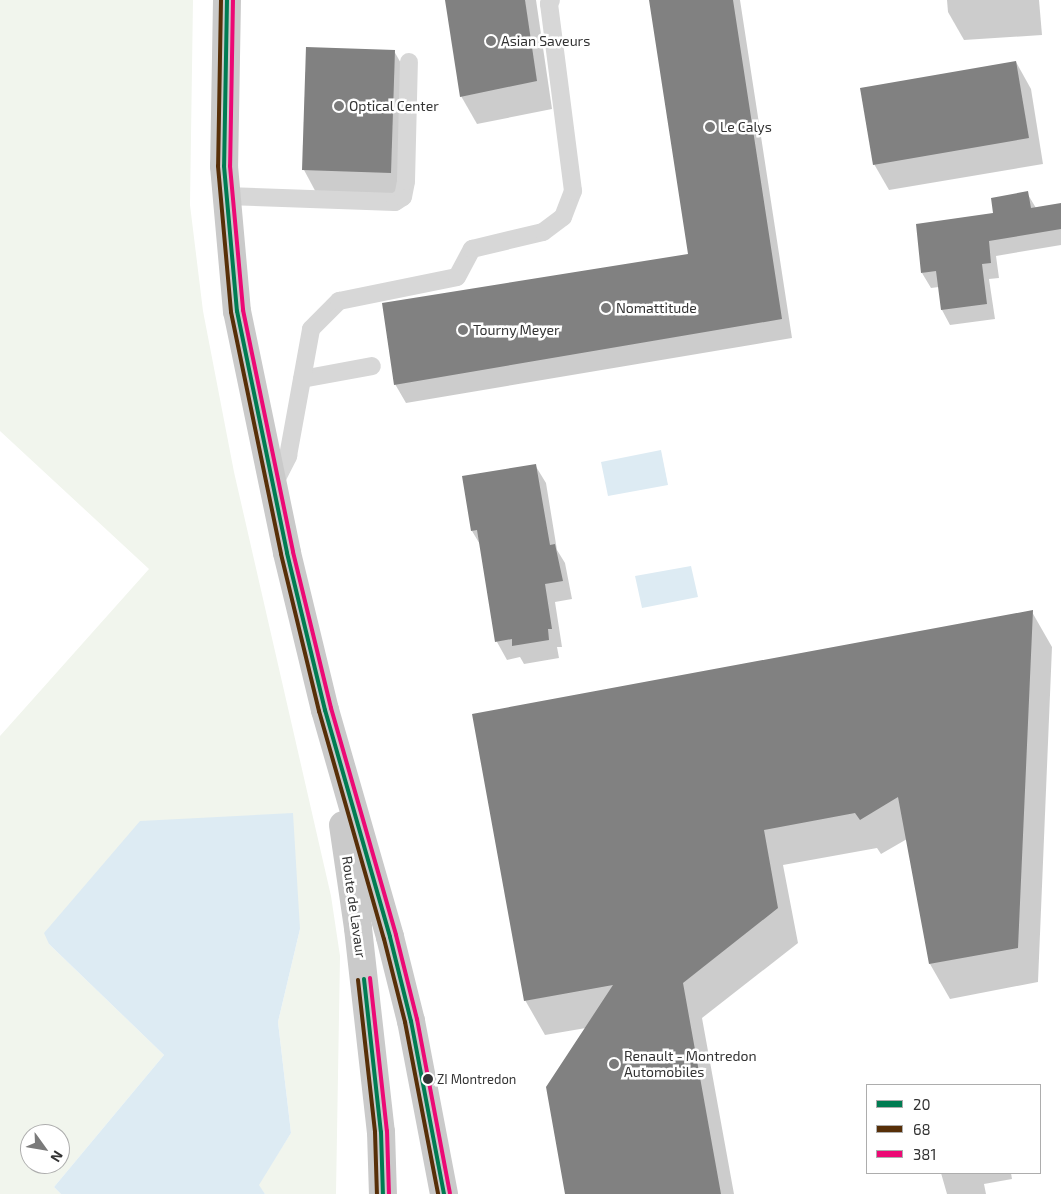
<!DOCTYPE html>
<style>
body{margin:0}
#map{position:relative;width:1061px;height:1194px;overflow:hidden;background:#fff;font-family:"Exo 2",sans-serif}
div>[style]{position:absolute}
.green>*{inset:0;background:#f1f5ed}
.water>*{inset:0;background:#ddebf3}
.shadow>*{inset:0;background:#0003}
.building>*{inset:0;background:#818181}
.service>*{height:18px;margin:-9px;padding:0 9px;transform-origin:9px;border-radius:9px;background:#d7d7d7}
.primary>*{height:28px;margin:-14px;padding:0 14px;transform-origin:14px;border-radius:14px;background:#cacaca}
.bus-1>*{height:4px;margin:-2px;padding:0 2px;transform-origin:2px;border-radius:2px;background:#007c52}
.bus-2>*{height:4px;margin:-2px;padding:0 2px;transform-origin:2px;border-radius:2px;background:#572f08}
.bus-3>*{height:4px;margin:-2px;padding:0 2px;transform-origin:2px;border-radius:2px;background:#ec0975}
.dots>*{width:14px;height:14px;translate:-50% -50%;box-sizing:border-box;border:2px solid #fff;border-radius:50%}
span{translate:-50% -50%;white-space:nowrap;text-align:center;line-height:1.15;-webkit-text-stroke:5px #fff;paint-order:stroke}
.bus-label{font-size:13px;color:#333}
.left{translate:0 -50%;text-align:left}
.poi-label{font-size:14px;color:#333}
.street-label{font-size:14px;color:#333}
.legend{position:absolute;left:866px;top:1084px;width:175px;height:90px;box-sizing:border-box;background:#fff;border:1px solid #adadad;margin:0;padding:6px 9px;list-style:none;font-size:15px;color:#333}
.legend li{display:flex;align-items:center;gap:10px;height:25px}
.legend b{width:25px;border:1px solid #adadad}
.north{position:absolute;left:20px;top:1124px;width:50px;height:50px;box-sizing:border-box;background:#fff;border:1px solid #adadad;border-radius:50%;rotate:122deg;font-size:14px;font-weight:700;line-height:20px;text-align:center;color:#333}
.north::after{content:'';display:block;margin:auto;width:18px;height:22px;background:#7a7a7a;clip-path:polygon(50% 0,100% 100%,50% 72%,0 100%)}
</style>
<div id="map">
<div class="green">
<div style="clip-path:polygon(evenodd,0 0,193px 0,190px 205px,203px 311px,234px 472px,331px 896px,340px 956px,336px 1194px,265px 1194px,258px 1185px,291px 1133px,278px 1022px,300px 929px,49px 944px,164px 1055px,54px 1187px,61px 1194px,0 1194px,0 736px,149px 569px,0 431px,0 0,30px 1134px,60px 1134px,60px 1164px,30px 1164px,30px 1134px)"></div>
</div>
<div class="water">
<div style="clip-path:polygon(661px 450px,668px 485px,608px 496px,601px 462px)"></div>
<div style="clip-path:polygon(691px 566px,698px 597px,642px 608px,635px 576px)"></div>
<div style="clip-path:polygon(293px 813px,300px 929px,278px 1022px,291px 1133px,259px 1185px,265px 1194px,61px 1194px,54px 1187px,164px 1055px,49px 944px,44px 933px,140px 821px)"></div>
</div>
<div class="shadow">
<div style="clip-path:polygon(446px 0,536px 0,552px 109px,477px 124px,461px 96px)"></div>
<div style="clip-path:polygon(650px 0,740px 0,792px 338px,406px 403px,395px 384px,689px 255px)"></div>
<div style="clip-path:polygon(947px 0,1039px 0,1042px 35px,964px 40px,948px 12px)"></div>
<div style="clip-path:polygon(307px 48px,394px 51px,410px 79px,406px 200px,319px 198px,304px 170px)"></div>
<div style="clip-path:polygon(1016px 62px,1031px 89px,1043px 164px,889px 190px,874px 164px)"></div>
<div style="clip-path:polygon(1027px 193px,1036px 208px,1061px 205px,1061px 245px,996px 256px,999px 278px,989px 279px,995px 319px,950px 325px,942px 310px,939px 287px,931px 288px,922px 273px,994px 214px)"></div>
<div style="clip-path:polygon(535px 465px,546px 483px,557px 550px,565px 563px,572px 599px,555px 602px,562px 647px,557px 647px,559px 658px,524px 664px,520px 657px,507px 660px,497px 642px,481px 546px,472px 531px)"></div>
<div style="clip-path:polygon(1032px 612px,1052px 647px,1038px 982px,950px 999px,930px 964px,907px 839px,881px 854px,877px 848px,783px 865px,798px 943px,702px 1018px,734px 1194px,566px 1194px,586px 1028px,545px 1035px,525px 1000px)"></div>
<div style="clip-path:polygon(941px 1173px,1011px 1173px,1012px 1179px,984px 1184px,986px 1194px,947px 1194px)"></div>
</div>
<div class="building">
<div style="clip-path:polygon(445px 0,525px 0,537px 81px,460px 97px)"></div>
<div style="clip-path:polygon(649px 0,733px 0,782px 319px,394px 385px,382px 303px,688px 254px)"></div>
<div style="clip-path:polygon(306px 47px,395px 50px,391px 173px,302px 170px)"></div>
<div style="clip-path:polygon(1016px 61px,1029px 138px,873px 165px,860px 88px)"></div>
<div style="clip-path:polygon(1028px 191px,1031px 208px,1061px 203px,1061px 229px,989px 241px,991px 263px,982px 264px,987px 304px,941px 310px,936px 271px,921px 273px,916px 224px,993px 213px,991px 198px)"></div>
<div style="clip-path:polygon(536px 464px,550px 545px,555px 544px,563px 581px,545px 584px,552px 629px,548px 629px,549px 640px,512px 646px,512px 639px,495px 642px,477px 530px,471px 531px,462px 476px)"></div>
<div style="clip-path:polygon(1033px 610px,1018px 948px,929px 964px,898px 797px,860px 820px,855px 813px,764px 830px,778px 908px,683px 983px,721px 1194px,565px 1194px,546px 1087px,613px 985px,524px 1001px,472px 714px)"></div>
</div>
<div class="service">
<div style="left:226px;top:196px;width:169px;rotate:2deg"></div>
<div style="left:395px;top:202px;width:9px;rotate:-32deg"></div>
<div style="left:403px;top:197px;width:16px;rotate:-79deg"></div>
<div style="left:406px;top:181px;width:119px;rotate:-88.6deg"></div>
<div style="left:302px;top:379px;width:71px;rotate:-10.5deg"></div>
<div style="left:273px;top:486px;width:34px;rotate:-63deg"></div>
<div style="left:288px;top:456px;width:129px;rotate:-79.7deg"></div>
<div style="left:311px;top:329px;width:40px;rotate:-45deg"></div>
<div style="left:339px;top:301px;width:120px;rotate:-11.5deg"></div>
<div style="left:457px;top:277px;width:32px;rotate:-62deg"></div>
<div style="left:472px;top:249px;width:73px;rotate:-13.5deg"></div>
<div style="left:543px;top:232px;width:25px;rotate:-37deg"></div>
<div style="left:563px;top:217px;width:28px;rotate:-69deg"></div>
<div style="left:573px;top:191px;width:189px;rotate:-97.3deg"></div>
<div style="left:549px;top:4px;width:4px;rotate:-63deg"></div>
</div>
<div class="primary">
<div style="left:227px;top:0;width:166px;rotate:91deg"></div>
<div style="left:224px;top:166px;width:146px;rotate:84.9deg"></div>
<div style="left:237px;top:311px;width:247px;rotate:78.3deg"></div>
<div style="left:287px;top:553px;width:162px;rotate:76.4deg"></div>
<div style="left:325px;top:710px;width:236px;rotate:74deg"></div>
<div style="left:390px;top:937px;width:87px;rotate:76deg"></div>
<div style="left:411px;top:1021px;width:176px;rotate:79.2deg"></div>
<div style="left:343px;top:825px;width:104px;rotate:81.7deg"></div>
<div style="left:358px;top:928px;width:205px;rotate:83.6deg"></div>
<div style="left:381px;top:1132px;width:62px;rotate:88.2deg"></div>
</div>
<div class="bus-1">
<div style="left:227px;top:0;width:166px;rotate:91deg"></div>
<div style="left:224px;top:166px;width:146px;rotate:84.9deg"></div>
<div style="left:237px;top:311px;width:247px;rotate:78.3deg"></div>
<div style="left:287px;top:553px;width:162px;rotate:76.4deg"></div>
<div style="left:325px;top:710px;width:236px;rotate:74deg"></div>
<div style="left:390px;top:937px;width:87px;rotate:76deg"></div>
<div style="left:411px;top:1021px;width:176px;rotate:79.2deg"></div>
<div style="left:364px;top:979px;width:154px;rotate:83.7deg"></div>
<div style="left:381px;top:1132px;width:62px;rotate:88.2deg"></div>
</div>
<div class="bus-2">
<div style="left:221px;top:0;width:166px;rotate:91deg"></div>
<div style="left:218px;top:166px;width:147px;rotate:84.9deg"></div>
<div style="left:231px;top:312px;width:247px;rotate:78.3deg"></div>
<div style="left:281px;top:554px;width:162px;rotate:76.4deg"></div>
<div style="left:319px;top:711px;width:237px;rotate:74.1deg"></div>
<div style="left:384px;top:939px;width:86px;rotate:75.8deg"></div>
<div style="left:405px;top:1022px;width:175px;rotate:79.1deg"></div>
<div style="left:358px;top:980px;width:153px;rotate:83.6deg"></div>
<div style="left:375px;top:1132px;width:62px;rotate:88.2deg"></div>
</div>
<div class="bus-3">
<div style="left:233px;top:0;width:166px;rotate:91deg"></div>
<div style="left:230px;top:166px;width:145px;rotate:84.8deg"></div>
<div style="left:243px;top:310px;width:247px;rotate:78.3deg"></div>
<div style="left:293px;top:552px;width:161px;rotate:76.3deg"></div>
<div style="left:331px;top:708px;width:236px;rotate:74deg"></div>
<div style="left:396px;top:935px;width:87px;rotate:76deg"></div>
<div style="left:417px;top:1019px;width:177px;rotate:79.3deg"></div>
<div style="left:370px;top:978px;width:154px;rotate:83.7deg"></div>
<div style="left:387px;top:1131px;width:63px;rotate:88.2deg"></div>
</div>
<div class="dots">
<div style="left:491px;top:41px;background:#7a7a7a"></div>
<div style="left:339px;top:106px;background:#7a7a7a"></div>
<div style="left:710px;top:127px;background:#7a7a7a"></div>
<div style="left:606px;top:308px;background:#7a7a7a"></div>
<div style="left:463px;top:330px;background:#7a7a7a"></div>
<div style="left:614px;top:1064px;background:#7a7a7a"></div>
<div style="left:428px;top:1079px;background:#333"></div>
</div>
<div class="bus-label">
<span class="left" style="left:437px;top:1079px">ZI Montredon</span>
</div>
<div class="poi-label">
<span class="left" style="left:501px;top:41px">Asian Saveurs</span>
<span class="left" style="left:349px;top:106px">Optical Center</span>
<span class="left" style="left:720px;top:127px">Le Calys</span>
<span class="left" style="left:616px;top:308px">Nomattitude</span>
<span class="left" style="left:473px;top:330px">Tourny Meyer</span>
<span class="left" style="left:624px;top:1064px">Renault - Montredon<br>Automobiles</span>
</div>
<div class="street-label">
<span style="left:354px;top:907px;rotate:82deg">Route de Lavaur</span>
</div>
<ul class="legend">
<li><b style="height:6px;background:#007c52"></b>20</li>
<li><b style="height:6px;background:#572f08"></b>68</li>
<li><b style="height:6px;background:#ec0975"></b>381</li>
</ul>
<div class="north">N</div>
</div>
